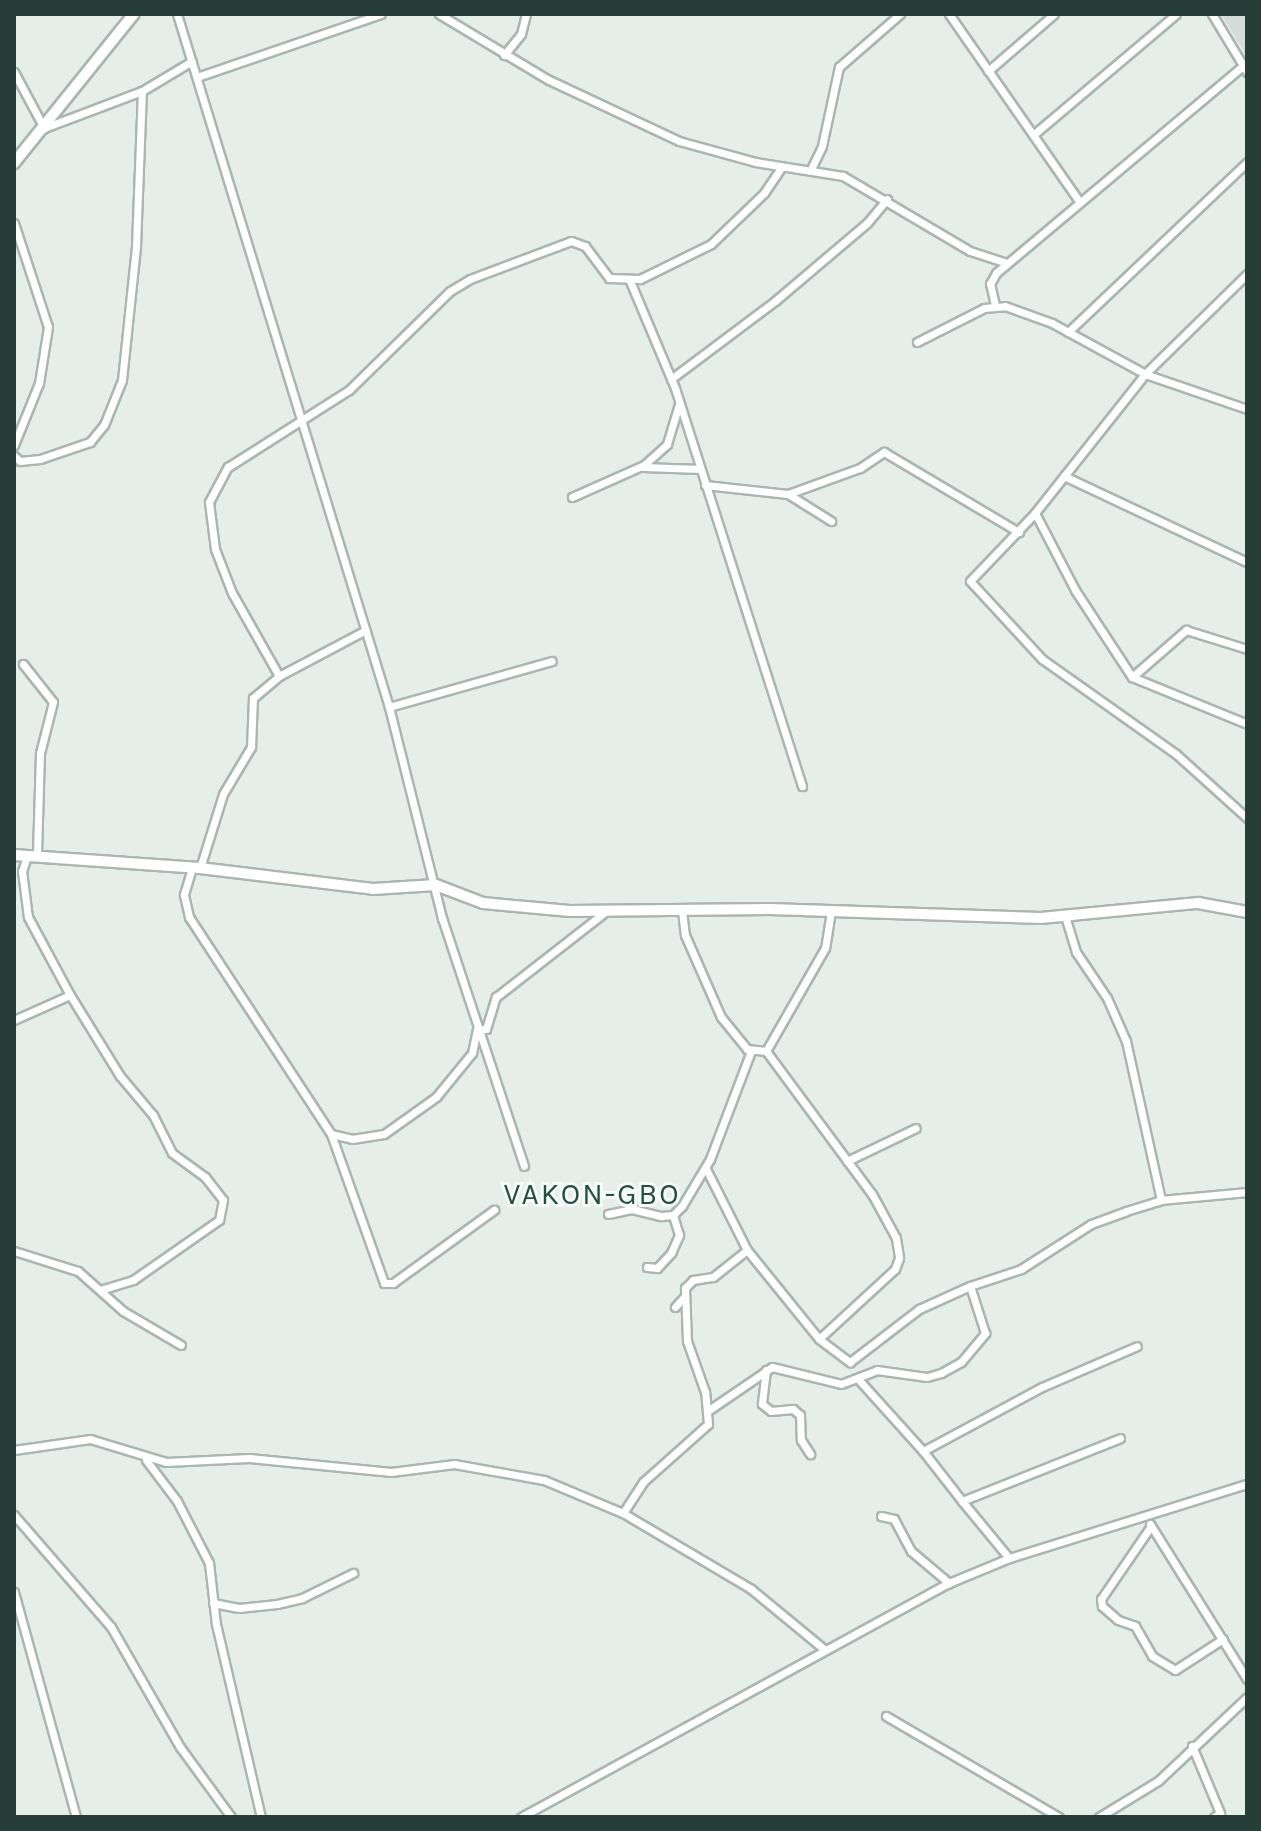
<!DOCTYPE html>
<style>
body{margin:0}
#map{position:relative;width:1261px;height:1831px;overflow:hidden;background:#e6eeea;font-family:Karla,sans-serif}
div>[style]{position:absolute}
.built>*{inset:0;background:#d4ddd9}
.roads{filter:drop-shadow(2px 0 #a9b6b1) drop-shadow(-2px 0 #a9b6b1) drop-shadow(0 2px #a9b6b1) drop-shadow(0 -2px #a9b6b1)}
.minor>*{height:7px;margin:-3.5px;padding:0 3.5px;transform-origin:3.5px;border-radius:3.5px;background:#fff}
.secondary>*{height:10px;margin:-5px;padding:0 5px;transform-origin:5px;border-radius:5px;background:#fff}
span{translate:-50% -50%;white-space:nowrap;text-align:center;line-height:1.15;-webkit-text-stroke:6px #f6faf8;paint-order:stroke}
.quarter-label{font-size:30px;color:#234f43;letter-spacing:2px}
.frame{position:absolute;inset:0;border:16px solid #263e37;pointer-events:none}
</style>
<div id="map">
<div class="built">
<div style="clip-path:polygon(1221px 14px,1247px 14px,1247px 57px)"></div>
</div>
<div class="roads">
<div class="minor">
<div style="left:177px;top:14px;width:725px;rotate:72.99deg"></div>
<div style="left:389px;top:707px;width:218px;rotate:75.9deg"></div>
<div style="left:442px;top:918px;width:261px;rotate:71.7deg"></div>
<div style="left:439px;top:14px;width:128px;rotate:31deg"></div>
<div style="left:549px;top:80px;width:144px;rotate:25.1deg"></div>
<div style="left:679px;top:141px;width:79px;rotate:15.4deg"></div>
<div style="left:755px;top:162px;width:89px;rotate:9deg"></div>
<div style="left:843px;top:176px;width:147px;rotate:30.6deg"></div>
<div style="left:970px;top:251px;width:38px;rotate:18deg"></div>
<div style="left:949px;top:14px;width:228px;rotate:55.2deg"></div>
<div style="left:1212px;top:14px;width:68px;rotate:58.9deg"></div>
<div style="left:504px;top:55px;width:27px;rotate:-51deg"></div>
<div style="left:521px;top:34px;width:21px;rotate:-76deg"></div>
<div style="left:988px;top:71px;width:87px;rotate:-40.8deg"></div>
<div style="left:14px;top:72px;width:64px;rotate:61.8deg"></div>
<div style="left:44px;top:128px;width:105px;rotate:-20.7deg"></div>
<div style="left:142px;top:91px;width:58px;rotate:-31deg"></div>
<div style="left:197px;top:77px;width:194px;rotate:-18.9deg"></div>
<div style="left:1033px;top:135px;width:187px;rotate:-40.2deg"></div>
<div style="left:811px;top:169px;width:25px;rotate:-64deg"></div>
<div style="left:822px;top:146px;width:81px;rotate:-77.9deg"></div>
<div style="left:839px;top:67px;width:81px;rotate:-41deg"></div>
<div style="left:14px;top:223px;width:109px;rotate:71.9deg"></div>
<div style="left:48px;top:327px;width:57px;rotate:99.1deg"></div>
<div style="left:39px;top:383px;width:67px;rotate:112deg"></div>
<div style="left:1247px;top:274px;width:143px;rotate:135.6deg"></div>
<div style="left:1145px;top:374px;width:177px;rotate:128.4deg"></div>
<div style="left:1035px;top:513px;width:94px;rotate:133.7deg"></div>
<div style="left:970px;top:581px;width:106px;rotate:47.3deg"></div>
<div style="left:1042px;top:659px;width:164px;rotate:35.3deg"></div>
<div style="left:1176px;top:754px;width:96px;rotate:42deg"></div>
<div style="left:630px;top:281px;width:116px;rotate:67.2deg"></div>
<div style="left:675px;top:388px;width:418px;rotate:72.3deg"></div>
<div style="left:995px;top:305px;width:22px;rotate:-103deg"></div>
<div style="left:990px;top:284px;width:13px;rotate:-61deg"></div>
<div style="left:996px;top:273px;width:322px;rotate:-40deg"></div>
<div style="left:1068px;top:332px;width:247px;rotate:-43.5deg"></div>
<div style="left:917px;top:342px;width:75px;rotate:-26.9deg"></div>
<div style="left:984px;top:308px;width:21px;rotate:-5deg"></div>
<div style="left:1005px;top:306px;width:50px;rotate:19.9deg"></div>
<div style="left:1052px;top:323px;width:106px;rotate:28.7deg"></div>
<div style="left:1145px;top:374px;width:108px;rotate:18.9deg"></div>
<div style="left:671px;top:379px;width:130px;rotate:-36.9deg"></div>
<div style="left:775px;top:301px;width:121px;rotate:-40.3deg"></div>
<div style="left:867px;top:223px;width:31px;rotate:-50deg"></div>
<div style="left:14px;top:456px;width:8px;rotate:40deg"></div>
<div style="left:20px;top:461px;width:20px;rotate:-6deg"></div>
<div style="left:40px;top:459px;width:53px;rotate:-18.8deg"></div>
<div style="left:90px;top:442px;width:22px;rotate:-51deg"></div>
<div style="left:104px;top:425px;width:48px;rotate:-68.2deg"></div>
<div style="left:122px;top:380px;width:135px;rotate:-84deg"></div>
<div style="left:136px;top:246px;width:155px;rotate:-87.8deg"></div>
<div style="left:643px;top:467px;width:57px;rotate:2deg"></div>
<div style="left:1064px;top:476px;width:202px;rotate:25.2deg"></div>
<div style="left:705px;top:485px;width:83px;rotate:6.2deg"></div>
<div style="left:788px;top:494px;width:77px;rotate:-19.9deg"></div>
<div style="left:860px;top:468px;width:29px;rotate:-34deg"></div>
<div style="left:884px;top:452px;width:157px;rotate:30.7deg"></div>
<div style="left:788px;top:494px;width:51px;rotate:32.1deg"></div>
<div style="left:572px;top:497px;width:79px;rotate:-24deg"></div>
<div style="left:644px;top:465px;width:31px;rotate:-42deg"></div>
<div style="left:667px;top:444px;width:42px;rotate:-73.3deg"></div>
<div style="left:1035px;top:513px;width:87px;rotate:62.5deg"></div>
<div style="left:1075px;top:590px;width:104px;rotate:56.8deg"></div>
<div style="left:1132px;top:677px;width:124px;rotate:22.2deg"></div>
<div style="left:23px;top:664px;width:48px;rotate:51.7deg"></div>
<div style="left:53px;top:702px;width:53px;rotate:104.3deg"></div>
<div style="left:40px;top:753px;width:103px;rotate:91.7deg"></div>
<div style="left:279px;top:676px;width:95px;rotate:-119.5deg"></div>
<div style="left:232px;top:593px;width:47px;rotate:-111.1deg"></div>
<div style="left:215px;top:549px;width:47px;rotate:-97.3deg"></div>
<div style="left:209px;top:502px;width:40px;rotate:-62deg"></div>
<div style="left:228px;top:467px;width:143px;rotate:-32.5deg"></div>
<div style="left:349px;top:390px;width:141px;rotate:-44.4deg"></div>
<div style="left:450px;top:291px;width:23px;rotate:-31deg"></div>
<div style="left:470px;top:279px;width:108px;rotate:-20.6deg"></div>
<div style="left:571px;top:241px;width:15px;rotate:20deg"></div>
<div style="left:585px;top:246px;width:40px;rotate:53deg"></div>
<div style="left:609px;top:278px;width:31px;rotate:2deg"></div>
<div style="left:640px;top:279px;width:79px;rotate:-26.2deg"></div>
<div style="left:711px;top:244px;width:74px;rotate:-43.9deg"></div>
<div style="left:764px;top:193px;width:32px;rotate:-56deg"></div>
<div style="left:1132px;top:677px;width:72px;rotate:-41deg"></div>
<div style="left:1186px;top:630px;width:64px;rotate:17.3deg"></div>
<div style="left:389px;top:707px;width:169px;rotate:-15.8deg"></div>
<div style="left:27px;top:856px;width:16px;rotate:108deg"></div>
<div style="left:22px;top:871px;width:46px;rotate:82.6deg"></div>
<div style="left:28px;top:917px;width:89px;rotate:61.7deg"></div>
<div style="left:70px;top:995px;width:95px;rotate:58.3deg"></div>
<div style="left:120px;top:1076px;width:51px;rotate:49.8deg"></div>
<div style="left:153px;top:1115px;width:42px;rotate:63.4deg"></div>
<div style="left:172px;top:1153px;width:41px;rotate:36deg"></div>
<div style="left:205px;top:1177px;width:29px;rotate:52deg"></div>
<div style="left:223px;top:1200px;width:20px;rotate:101deg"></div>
<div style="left:219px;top:1220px;width:105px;rotate:145.1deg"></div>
<div style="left:133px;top:1280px;width:34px;rotate:163deg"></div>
<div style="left:192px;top:868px;width:28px;rotate:107deg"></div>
<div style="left:184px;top:895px;width:23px;rotate:77deg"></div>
<div style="left:189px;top:917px;width:259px;rotate:56.8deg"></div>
<div style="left:331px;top:1134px;width:158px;rotate:70.4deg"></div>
<div style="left:384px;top:1283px;width:9px"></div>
<div style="left:393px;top:1283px;width:125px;rotate:-35.9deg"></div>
<div style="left:200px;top:868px;width:77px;rotate:-72.7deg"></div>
<div style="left:223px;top:794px;width:55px;rotate:-59.2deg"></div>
<div style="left:251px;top:747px;width:49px;rotate:-87.7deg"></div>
<div style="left:253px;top:698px;width:34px;rotate:-40deg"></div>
<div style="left:279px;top:676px;width:98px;rotate:-27.9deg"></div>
<div style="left:682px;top:911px;width:24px;rotate:83deg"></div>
<div style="left:685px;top:935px;width:90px;rotate:66.3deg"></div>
<div style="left:721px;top:1017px;width:41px;rotate:50.9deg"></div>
<div style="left:747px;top:1049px;width:19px;rotate:6deg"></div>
<div style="left:831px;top:911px;width:37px;rotate:99deg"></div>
<div style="left:825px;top:948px;width:119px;rotate:119.8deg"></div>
<div style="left:766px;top:1051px;width:178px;rotate:53.5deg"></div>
<div style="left:872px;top:1194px;width:50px;rotate:61.4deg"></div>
<div style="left:896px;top:1238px;width:20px;rotate:81deg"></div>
<div style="left:899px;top:1258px;width:12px;rotate:110deg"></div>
<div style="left:895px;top:1269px;width:103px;rotate:137.4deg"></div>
<div style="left:819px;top:1339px;width:39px;rotate:37deg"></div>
<div style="left:850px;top:1362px;width:87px;rotate:-37.5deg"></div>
<div style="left:919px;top:1309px;width:56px;rotate:-24.3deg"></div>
<div style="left:1065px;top:916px;width:38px;rotate:73deg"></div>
<div style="left:1076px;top:952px;width:55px;rotate:56deg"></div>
<div style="left:1107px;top:998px;width:47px;rotate:66.2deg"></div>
<div style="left:1126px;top:1041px;width:163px;rotate:77.6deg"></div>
<div style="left:14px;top:1020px;width:61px;rotate:-24.1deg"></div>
<div style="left:331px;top:1134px;width:22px;rotate:13deg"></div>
<div style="left:352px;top:1139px;width:32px;rotate:-9deg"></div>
<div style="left:384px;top:1134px;width:64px;rotate:-35.4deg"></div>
<div style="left:436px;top:1097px;width:57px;rotate:-50.7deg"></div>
<div style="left:472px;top:1053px;width:24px;rotate:-78deg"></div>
<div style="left:477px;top:1030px;width:9px;rotate:-6deg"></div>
<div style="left:486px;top:1029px;width:34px;rotate:-73deg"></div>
<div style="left:496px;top:997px;width:138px;rotate:-37.9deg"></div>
<div style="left:847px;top:1161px;width:76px;rotate:-25.6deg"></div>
<div style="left:608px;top:1214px;width:25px;rotate:-12deg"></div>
<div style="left:632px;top:1209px;width:30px;rotate:14deg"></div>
<div style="left:661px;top:1216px;width:12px;rotate:-5deg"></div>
<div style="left:673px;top:1215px;width:13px;rotate:-45deg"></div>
<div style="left:682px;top:1206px;width:55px;rotate:-59.2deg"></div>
<div style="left:710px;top:1159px;width:116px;rotate:-69.2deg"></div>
<div style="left:747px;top:1250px;width:114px;rotate:51deg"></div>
<div style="left:14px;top:1251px;width:67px;rotate:17.4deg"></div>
<div style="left:78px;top:1271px;width:60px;rotate:41.6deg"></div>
<div style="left:123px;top:1311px;width:67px;rotate:30.4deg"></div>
<div style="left:647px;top:1267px;width:10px;rotate:6deg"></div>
<div style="left:657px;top:1268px;width:21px;rotate:-47deg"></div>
<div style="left:671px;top:1253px;width:20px;rotate:-66deg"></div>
<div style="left:679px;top:1235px;width:21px;rotate:-107deg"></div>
<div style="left:675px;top:1307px;width:15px;rotate:-48deg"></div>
<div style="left:766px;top:1370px;width:34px;rotate:97deg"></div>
<div style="left:762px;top:1404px;width:11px;rotate:38deg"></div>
<div style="left:771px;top:1411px;width:22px;rotate:-5deg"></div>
<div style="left:793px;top:1409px;width:9px;rotate:41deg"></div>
<div style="left:800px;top:1415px;width:25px;rotate:88deg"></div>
<div style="left:801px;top:1440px;width:17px;rotate:57deg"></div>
<div style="left:859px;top:1380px;width:96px;rotate:48deg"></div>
<div style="left:923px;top:1451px;width:135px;rotate:-28.3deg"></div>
<div style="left:1042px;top:1387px;width:103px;rotate:-23.3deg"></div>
<div style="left:709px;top:1410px;width:76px;rotate:-34.3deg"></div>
<div style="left:772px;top:1367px;width:71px;rotate:13.8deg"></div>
<div style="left:841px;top:1384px;width:39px;rotate:-21deg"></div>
<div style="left:877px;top:1370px;width:50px;rotate:8deg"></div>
<div style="left:927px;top:1377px;width:15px;rotate:-16deg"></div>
<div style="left:941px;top:1373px;width:23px;rotate:-29deg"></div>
<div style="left:961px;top:1362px;width:38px;rotate:-50deg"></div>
<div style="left:985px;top:1333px;width:49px;rotate:-107.7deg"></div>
<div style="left:970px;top:1286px;width:54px;rotate:-18.4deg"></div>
<div style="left:1021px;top:1269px;width:83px;rotate:-32.7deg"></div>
<div style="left:1091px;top:1224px;width:37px;rotate:-20deg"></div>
<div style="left:1126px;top:1211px;width:37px;rotate:-17deg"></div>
<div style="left:1161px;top:1200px;width:86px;rotate:-5.3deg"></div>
<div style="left:14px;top:1450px;width:77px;rotate:-8.2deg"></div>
<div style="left:90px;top:1439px;width:79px;rotate:16.8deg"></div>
<div style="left:166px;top:1462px;width:83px;rotate:-2.8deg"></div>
<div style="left:249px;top:1458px;width:143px;rotate:5.6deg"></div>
<div style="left:391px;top:1472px;width:64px;rotate:-7.2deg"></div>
<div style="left:454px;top:1464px;width:91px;rotate:10.1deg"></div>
<div style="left:544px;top:1480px;width:86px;rotate:22.7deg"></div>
<div style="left:623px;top:1513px;width:37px;rotate:-57deg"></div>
<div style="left:643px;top:1482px;width:87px;rotate:-41.7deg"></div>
<div style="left:708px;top:1424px;width:32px;rotate:-95deg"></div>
<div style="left:705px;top:1392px;width:54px;rotate:-109.4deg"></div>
<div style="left:687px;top:1341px;width:53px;rotate:-92.2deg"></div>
<div style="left:685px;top:1288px;width:11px;rotate:-45deg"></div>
<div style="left:693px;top:1280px;width:20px;rotate:-9deg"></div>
<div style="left:713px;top:1277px;width:43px;rotate:-38.5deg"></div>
<div style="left:747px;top:1250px;width:91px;rotate:-116.8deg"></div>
<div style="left:923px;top:1451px;width:63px;rotate:52deg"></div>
<div style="left:146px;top:1460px;width:51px;rotate:52.9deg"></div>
<div style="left:177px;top:1501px;width:70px;rotate:62.7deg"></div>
<div style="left:209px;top:1563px;width:61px;rotate:83.5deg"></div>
<div style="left:216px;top:1624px;width:198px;rotate:76.9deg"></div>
<div style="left:623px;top:1513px;width:149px;rotate:30.7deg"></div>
<div style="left:751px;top:1589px;width:96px;rotate:39.5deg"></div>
<div style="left:14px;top:1515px;width:148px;rotate:49.1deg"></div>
<div style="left:111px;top:1627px;width:138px;rotate:60.1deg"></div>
<div style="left:180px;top:1747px;width:87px;rotate:53.9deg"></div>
<div style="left:881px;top:1516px;width:13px;rotate:13deg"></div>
<div style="left:894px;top:1519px;width:36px;rotate:62deg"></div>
<div style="left:911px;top:1551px;width:50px;rotate:40.1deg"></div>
<div style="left:1150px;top:1524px;width:183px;rotate:58deg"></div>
<div style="left:1151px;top:1526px;width:88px;rotate:124.4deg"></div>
<div style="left:1101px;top:1599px;width:7px;rotate:82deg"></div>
<div style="left:1102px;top:1606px;width:21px;rotate:41deg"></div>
<div style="left:1118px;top:1620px;width:18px;rotate:19deg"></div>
<div style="left:1135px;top:1626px;width:34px;rotate:60deg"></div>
<div style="left:1152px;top:1656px;width:27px;rotate:31deg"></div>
<div style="left:1175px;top:1670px;width:57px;rotate:-32.9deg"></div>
<div style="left:1009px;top:1558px;width:74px;rotate:-129.5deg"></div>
<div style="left:962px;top:1501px;width:170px;rotate:-21.7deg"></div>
<div style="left:14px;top:1592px;width:233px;rotate:74.6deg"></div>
<div style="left:213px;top:1603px;width:26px;rotate:11deg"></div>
<div style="left:239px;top:1608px;width:38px;rotate:-6deg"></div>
<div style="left:277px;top:1604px;width:26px;rotate:-13deg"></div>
<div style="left:302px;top:1598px;width:57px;rotate:-26.1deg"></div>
<div style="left:886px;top:1716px;width:200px;rotate:30.3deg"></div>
<div style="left:1192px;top:1746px;width:73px;rotate:67.3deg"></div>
<div style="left:1220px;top:1813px;width:7px;rotate:146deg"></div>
<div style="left:521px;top:1817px;width:488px;rotate:-28.7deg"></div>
<div style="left:949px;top:1583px;width:65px;rotate:-22.6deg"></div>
<div style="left:1009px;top:1558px;width:249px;rotate:-17.3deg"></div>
<div style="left:1099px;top:1817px;width:69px;rotate:-31.4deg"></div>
<div style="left:1158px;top:1781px;width:122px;rotate:-43.3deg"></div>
</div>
<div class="secondary">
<div style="left:14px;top:163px;width:191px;rotate:-51.2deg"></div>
<div style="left:14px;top:855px;width:186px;rotate:4deg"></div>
<div style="left:200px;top:868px;width:174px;rotate:6.9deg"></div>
<div style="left:373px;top:889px;width:63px;rotate:-3.6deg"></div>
<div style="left:436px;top:885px;width:50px;rotate:21deg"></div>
<div style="left:483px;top:903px;width:87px;rotate:5.3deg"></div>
<div style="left:570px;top:911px;width:200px;rotate:-0.6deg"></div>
<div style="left:770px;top:909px;width:271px;rotate:1.9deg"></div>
<div style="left:1041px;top:918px;width:158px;rotate:-5.5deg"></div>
<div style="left:1198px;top:903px;width:50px;rotate:10.4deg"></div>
</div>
</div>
<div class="quarter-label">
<span style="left:592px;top:1194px">VAKON-GBO</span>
</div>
<div class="frame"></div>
</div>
